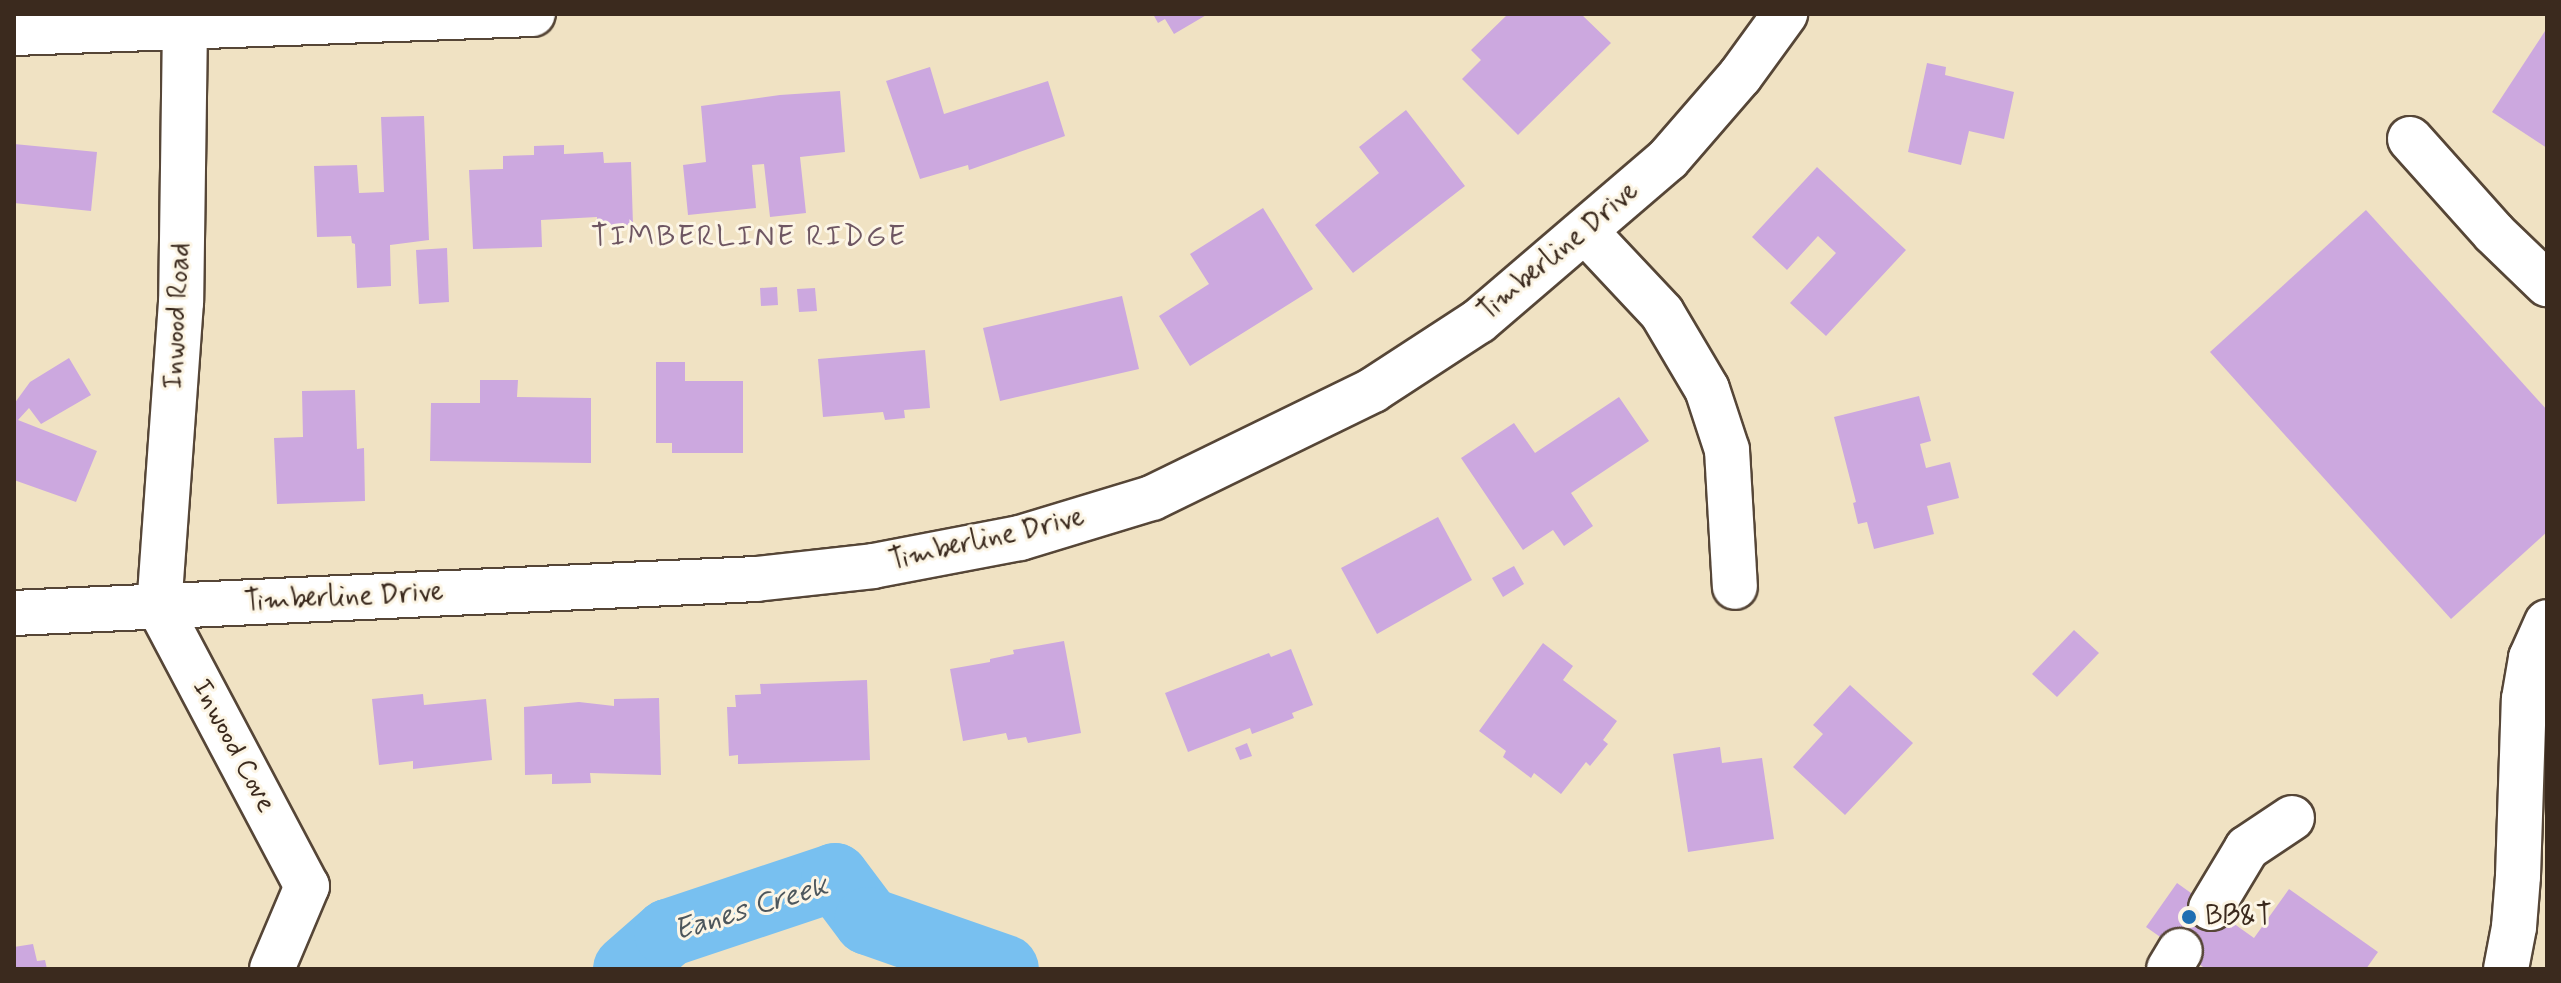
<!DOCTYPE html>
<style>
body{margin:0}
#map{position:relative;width:2561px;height:983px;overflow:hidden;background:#f0e2c3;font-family:Mynerve,sans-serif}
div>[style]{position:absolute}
.river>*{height:68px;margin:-34px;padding:0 34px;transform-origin:34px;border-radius:34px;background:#78c0f0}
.building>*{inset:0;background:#cca8df}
.roads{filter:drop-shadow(2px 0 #564637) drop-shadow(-2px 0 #564637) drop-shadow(0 2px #564637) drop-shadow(0 -2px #564637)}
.minor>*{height:44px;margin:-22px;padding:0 22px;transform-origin:22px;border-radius:22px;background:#fff}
.dots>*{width:22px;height:22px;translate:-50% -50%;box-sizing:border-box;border:4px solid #fcf5e5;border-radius:50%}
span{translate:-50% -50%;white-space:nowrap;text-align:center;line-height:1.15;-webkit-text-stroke:6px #fcf5e5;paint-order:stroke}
.street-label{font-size:28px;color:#3b2a1e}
.poi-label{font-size:28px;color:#3b2a1e}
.left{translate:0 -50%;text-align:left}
.neighbourhood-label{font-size:30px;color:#6e5662;letter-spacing:2px}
.water-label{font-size:30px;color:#4d575d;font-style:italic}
.frame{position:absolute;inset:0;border:16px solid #3b2a1e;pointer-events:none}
</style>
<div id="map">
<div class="river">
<div style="left:627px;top:969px;width:55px;rotate:-41.3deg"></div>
<div style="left:668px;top:933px;width:176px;rotate:-18.5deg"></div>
<div style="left:835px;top:877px;width:55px;rotate:53.1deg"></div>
<div style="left:868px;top:921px;width:145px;rotate:19.3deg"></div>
</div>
<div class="building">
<div style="clip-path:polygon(1153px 14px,1208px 14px,1174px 34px,1165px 19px,1158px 23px)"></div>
<div style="clip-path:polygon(1508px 14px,1581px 14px,1611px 43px,1518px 135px,1462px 79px,1481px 60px,1471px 50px)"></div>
<div style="clip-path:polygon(2547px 28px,2547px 148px,2492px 112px)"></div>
<div style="clip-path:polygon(1927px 63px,1946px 67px,1945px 75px,2014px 92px,2004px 139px,1969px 131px,1961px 165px,1908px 152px)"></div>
<div style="clip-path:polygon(930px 67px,944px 114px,1048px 81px,1065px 136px,969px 170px,968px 165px,920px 179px,886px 81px)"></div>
<div style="clip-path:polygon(840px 91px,845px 152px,800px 157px,806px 213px,770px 217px,764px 164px,752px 165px,756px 208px,688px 215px,683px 165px,706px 162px,701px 106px,780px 95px)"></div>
<div style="clip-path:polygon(1406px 110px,1465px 186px,1353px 273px,1315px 225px,1379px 173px,1359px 147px)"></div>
<div style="clip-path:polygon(424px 116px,429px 240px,390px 245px,391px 286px,357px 288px,355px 244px,352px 243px,351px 236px,317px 237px,314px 166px,357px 165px,359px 193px,384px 192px,381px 117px)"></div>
<div style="clip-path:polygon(14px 144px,97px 152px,91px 211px,14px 203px)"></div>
<div style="clip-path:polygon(564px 145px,564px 154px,603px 152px,604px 163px,631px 162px,633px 225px,597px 226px,597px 217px,541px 220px,542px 247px,473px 249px,469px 170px,503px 169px,503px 156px,534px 155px,534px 146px)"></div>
<div style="clip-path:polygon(1817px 167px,1906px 250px,1826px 336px,1790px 303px,1836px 253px,1818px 236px,1787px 270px,1752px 237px)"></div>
<div style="clip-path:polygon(1263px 208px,1313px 289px,1190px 366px,1159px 316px,1209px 284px,1190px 254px)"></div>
<div style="clip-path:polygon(2366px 210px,2547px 410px,2547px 532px,2451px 619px,2210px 352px)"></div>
<div style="clip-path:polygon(447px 248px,449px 302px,419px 304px,416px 250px)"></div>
<div style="clip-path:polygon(777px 287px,778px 305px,761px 306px,760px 288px)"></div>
<div style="clip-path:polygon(815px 288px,817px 311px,799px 312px,797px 289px)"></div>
<div style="clip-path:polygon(1122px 296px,1139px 369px,1000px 401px,983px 328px)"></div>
<div style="clip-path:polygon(925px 350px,930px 408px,904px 410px,905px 418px,885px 420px,883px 412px,823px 417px,818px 359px)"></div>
<div style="clip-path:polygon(69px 358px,91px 395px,41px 424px,29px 408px,18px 420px,97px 451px,76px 502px,14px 480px,14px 404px,30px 382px)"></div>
<div style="clip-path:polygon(656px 362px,685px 362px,685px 381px,743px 381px,743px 453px,672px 453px,672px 443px,656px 443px)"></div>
<div style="clip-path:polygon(480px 380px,518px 380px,517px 397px,591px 398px,591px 463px,430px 461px,431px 403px,480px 403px)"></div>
<div style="clip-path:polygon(355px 390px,357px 449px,364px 448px,365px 501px,277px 504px,274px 438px,303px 437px,302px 391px)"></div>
<div style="clip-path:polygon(1919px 396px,1931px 441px,1920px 444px,1926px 468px,1950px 462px,1959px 498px,1927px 506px,1934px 534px,1874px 549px,1867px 522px,1858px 524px,1853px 503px,1856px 502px,1834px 417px)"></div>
<div style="clip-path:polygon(1619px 397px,1649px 441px,1571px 493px,1593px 526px,1564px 546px,1553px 530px,1523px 550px,1461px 458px,1514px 423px,1535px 453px)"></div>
<div style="clip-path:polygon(1438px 517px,1472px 580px,1377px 634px,1341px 568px)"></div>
<div style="clip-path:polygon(1514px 566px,1524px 584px,1503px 597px,1492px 578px)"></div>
<div style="clip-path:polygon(2074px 630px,2099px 653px,2057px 697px,2032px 674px)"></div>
<div style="clip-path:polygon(1064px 641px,1081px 733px,1028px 743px,1026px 737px,1008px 740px,1006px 733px,963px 741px,950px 669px,990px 662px,990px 659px,1014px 654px,1013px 650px)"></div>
<div style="clip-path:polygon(1543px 643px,1573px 666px,1563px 680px,1617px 721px,1603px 740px,1608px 744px,1590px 766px,1586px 762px,1561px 794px,1534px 773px,1531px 778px,1503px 757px,1506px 751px,1479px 731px)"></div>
<div style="clip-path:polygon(1291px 649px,1313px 705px,1292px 713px,1294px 718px,1252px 734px,1250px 728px,1188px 752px,1165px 693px,1269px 653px,1271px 657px)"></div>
<div style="clip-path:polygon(867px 680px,870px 760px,738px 764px,738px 755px,729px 756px,727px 707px,736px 707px,735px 695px,761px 694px,760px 684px)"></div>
<div style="clip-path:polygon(1850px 685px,1913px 743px,1845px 815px,1793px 767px,1823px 734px,1813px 725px)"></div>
<div style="clip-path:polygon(423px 694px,424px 705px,486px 699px,492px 760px,413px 769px,413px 761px,379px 765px,372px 699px)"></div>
<div style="clip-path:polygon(659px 698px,661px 775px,590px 773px,591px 783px,552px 784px,552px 774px,525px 775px,524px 707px,579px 702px,614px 706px,614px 699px)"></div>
<div style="clip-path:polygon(1247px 743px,1252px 756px,1240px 760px,1235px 748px)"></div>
<div style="clip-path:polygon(1720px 747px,1722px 763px,1762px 758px,1774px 839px,1688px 852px,1673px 754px)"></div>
<div style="clip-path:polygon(2177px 883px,2254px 938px,2289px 889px,2378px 952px,2366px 969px,2206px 969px,2146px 927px)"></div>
<div style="clip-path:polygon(33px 944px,37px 961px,45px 960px,47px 969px,14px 969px,14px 947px)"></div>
</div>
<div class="roads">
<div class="minor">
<div style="left:185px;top:25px;width:277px;rotate:90.8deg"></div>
<div style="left:181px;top:302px;width:306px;rotate:94.1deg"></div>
<div style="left:159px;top:607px;width:316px;rotate:62.1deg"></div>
<div style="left:307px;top:886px;width:90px;rotate:112.9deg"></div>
<div style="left:14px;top:33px;width:519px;rotate:-2.1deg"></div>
<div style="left:2410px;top:139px;width:126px;rotate:48.2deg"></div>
<div style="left:2494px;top:233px;width:74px;rotate:43.9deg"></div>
<div style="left:1586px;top:232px;width:111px;rotate:46.8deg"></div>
<div style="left:1662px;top:313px;width:88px;rotate:59.4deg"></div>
<div style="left:1707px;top:389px;width:64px;rotate:71.8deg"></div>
<div style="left:1727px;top:450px;width:137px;rotate:86.7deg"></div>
<div style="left:14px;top:613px;width:743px;rotate:-2.62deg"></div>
<div style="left:756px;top:579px;width:118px;rotate:-6.3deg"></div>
<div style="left:873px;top:566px;width:150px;rotate:-10.8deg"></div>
<div style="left:1020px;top:538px;width:138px;rotate:-16.9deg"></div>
<div style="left:1152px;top:498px;width:246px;rotate:-26deg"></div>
<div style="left:1373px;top:390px;width:126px;rotate:-33.1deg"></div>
<div style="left:1479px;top:321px;width:249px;rotate:-40.6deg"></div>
<div style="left:1668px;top:159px;width:110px;rotate:-49.1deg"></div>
<div style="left:1740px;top:76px;width:77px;rotate:-54deg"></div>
<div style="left:2211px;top:908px;width:70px;rotate:-59deg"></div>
<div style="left:2247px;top:848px;width:54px;rotate:-33.7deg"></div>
<div style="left:2169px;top:969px;width:21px;rotate:-59deg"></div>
<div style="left:2506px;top:969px;width:43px;rotate:-79.2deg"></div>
<div style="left:2514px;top:927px;width:51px;rotate:-85.5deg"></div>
<div style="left:2518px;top:876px;width:177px;rotate:-88.1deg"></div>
<div style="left:2524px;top:699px;width:42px;rotate:-80.3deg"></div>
<div style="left:2531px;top:658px;width:39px;rotate:-66deg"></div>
</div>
</div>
<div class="dots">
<div style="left:2189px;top:917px;background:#1f6fb2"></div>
</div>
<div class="street-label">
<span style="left:1559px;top:252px;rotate:-40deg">Timberline Drive</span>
<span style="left:178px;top:316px;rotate:-87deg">Inwood Road</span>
<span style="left:987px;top:540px;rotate:-13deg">Timberline Drive</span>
<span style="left:344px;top:598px;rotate:-3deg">Timberline Drive</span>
<span style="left:233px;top:746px;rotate:62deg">Inwood Cove</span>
</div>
<div class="poi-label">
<span class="left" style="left:2205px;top:917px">BB&amp;T</span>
</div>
<div class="neighbourhood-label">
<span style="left:749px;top:237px">TIMBERLINE RIDGE</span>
</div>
<div class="water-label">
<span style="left:751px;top:909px;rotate:-17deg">Eanes Creek</span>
</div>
<div class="frame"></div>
</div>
